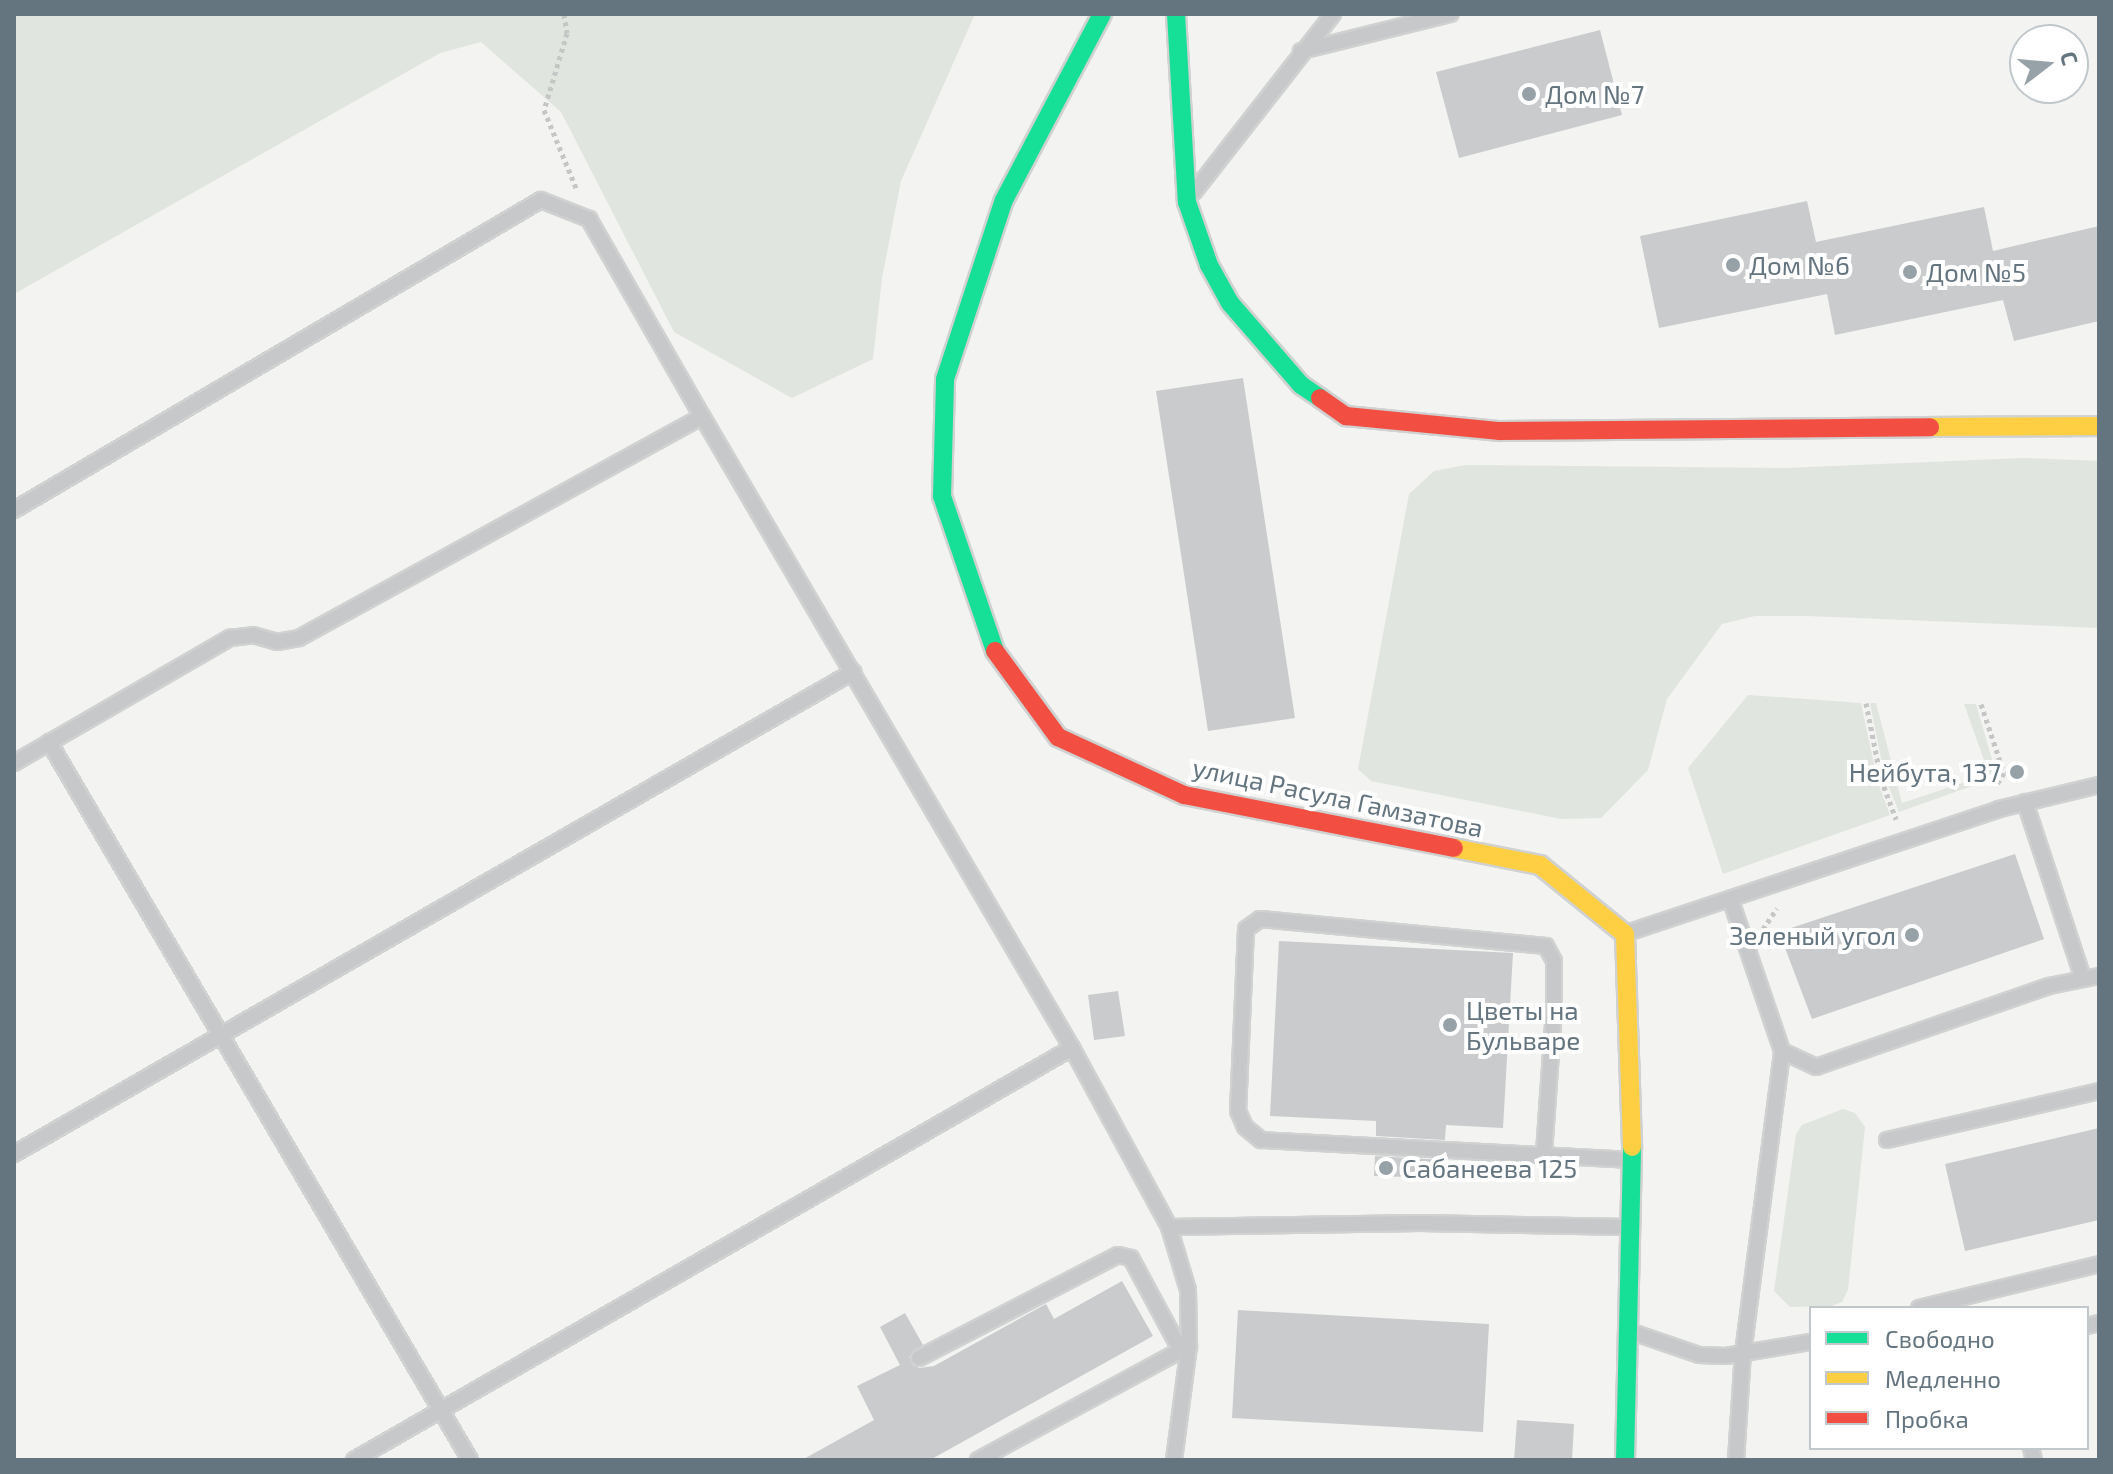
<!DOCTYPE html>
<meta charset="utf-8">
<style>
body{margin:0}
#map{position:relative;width:2113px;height:1474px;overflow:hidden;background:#f3f3f1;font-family:"Exo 2",sans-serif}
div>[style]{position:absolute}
.green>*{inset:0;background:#e1e5df}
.building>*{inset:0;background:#cacbcc}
.path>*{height:5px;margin-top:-2.5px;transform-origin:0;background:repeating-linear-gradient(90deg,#c5c6c6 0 4px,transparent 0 8px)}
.roads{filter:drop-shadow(2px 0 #d0d1d1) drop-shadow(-2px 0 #d0d1d1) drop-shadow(0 2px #d0d1d1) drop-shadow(0 -2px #d0d1d1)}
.lane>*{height:14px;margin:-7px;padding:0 7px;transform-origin:7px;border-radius:7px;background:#c7c8c9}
.fast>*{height:18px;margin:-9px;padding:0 9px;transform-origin:9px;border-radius:9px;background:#16e098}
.slow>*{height:18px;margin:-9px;padding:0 9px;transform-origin:9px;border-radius:9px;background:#ffcf43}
.jam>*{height:18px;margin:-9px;padding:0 9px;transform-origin:9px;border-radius:9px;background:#f24e42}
.dots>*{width:22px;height:22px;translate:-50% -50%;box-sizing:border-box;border:4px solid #fff;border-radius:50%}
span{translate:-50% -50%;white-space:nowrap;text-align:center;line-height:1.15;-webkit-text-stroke:8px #fff;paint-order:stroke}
.poi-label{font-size:26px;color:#657580}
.left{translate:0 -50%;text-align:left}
.right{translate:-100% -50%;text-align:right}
.street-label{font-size:26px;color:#657580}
.frame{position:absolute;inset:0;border:16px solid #657580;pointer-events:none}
.legend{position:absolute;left:1809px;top:1306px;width:280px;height:144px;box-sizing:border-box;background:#fff;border:2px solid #c1c8cc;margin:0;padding:10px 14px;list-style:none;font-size:24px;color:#657580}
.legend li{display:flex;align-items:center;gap:16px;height:40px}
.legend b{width:40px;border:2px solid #c1c8cc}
.north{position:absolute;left:2009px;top:24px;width:80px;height:80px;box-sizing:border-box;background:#fff;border:2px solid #c1c8cc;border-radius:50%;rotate:74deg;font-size:22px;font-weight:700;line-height:32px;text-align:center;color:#657580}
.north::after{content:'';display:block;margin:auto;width:28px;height:36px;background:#97a1a8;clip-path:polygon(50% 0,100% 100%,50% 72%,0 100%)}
</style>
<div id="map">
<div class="green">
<div style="clip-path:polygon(14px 14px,975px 14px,901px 181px,882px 278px,873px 359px,792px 398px,674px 332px,561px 112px,481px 42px,440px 53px,14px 294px)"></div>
<div style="clip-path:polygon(2024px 458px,2099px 461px,2099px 628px,1808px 616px,1755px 616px,1722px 624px,1667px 699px,1648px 770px,1601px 818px,1561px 819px,1371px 781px,1358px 769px,1409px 494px,1434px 471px,1466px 465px,1786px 468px)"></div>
<div style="clip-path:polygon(1748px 695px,1861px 703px,1878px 783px,1890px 815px,1723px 874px,1688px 768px)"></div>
<div style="clip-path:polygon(1870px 703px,1876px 703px,1902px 803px,1989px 774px,1964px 704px,1976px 704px,1997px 777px,1899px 812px,1885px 778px)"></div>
<div style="clip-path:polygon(1843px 1109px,1855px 1113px,1865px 1127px,1848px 1290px,1842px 1302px,1831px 1306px,1790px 1307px,1774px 1291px,1796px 1134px,1802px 1125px)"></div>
</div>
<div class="building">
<div style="clip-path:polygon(1600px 30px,1622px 115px,1459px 158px,1436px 72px)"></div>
<div style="clip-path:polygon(1807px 201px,1816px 242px,1984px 207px,1993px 251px,2099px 226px,2099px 321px,2014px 341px,2003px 300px,1835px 335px,1827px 294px,1659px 328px,1640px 236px)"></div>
<div style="clip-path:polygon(1243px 378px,1295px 718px,1208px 731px,1156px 391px)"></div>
<div style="clip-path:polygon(2015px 854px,2044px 939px,1812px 1019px,1779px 932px)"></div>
<div style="clip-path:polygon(1279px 941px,1513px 953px,1503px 1128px,1446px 1125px,1445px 1140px,1376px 1136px,1376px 1121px,1270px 1116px)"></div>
<div style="clip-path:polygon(1118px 991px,1125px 1036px,1094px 1040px,1088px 995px)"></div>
<div style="clip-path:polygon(2099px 1128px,2099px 1220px,1965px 1251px,1945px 1164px)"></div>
<div style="clip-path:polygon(1375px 1156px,1444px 1160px,1443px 1178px,1374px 1176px)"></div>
<div style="clip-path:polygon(1122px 1281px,1153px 1336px,930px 1460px,802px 1460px,874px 1420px,857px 1386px,900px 1365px,880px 1327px,905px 1313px,923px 1345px,909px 1357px,919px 1368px,934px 1366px,1046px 1304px,1054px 1319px)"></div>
<div style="clip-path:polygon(1238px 1310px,1489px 1324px,1483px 1432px,1232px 1418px)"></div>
<div style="clip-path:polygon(1517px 1420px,1574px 1424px,1572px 1460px,1514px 1460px)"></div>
</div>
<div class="path">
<div style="left:564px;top:14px;width:19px;rotate:81deg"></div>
<div style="left:567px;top:33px;width:80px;rotate:106.6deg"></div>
<div style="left:544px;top:110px;width:87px;rotate:67.6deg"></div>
<div style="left:1866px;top:703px;width:77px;rotate:78.8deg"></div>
<div style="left:1881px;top:779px;width:43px;rotate:69.4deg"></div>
<div style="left:1981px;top:704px;width:73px;rotate:71.6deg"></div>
<div style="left:2004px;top:773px;width:13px;rotate:122deg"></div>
<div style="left:1763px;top:929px;width:25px;rotate:-56deg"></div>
</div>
<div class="roads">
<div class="lane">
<div style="left:1301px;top:51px;width:154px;rotate:-13.9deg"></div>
<div style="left:1194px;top:192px;width:226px;rotate:-52deg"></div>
<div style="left:14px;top:510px;width:611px;rotate:-30.47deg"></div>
<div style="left:541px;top:200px;width:52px;rotate:21.6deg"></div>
<div style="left:589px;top:219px;width:227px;rotate:60.2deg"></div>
<div style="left:49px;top:742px;width:832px;rotate:59.61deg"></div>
<div style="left:14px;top:763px;width:250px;rotate:-30.1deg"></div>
<div style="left:230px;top:638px;width:23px;rotate:-7deg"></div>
<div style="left:253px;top:635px;width:25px;rotate:16deg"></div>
<div style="left:277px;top:642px;width:22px;rotate:-10deg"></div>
<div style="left:299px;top:638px;width:460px;rotate:-28.8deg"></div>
<div style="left:702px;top:416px;width:732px;rotate:59.65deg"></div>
<div style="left:1072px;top:1048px;width:204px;rotate:61.5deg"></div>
<div style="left:1169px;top:1227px;width:251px;rotate:-0.9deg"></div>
<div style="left:1420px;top:1223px;width:207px;rotate:1.1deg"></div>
<div style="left:2025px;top:802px;width:185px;rotate:71.8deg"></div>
<div style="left:1731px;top:901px;width:158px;rotate:71.2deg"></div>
<div style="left:1782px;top:1051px;width:38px;rotate:25deg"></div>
<div style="left:1816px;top:1067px;width:247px;rotate:-19.2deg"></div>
<div style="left:2049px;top:986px;width:51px;rotate:-11.3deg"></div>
<div style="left:1627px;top:933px;width:392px;rotate:-18.4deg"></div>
<div style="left:1999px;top:809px;width:103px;rotate:-13.5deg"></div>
<div style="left:1887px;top:1140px;width:218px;rotate:-13deg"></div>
<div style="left:1544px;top:1153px;width:144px;rotate:-86deg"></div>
<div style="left:1554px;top:1009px;width:48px;rotate:-90deg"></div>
<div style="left:1554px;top:961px;width:17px;rotate:-118deg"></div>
<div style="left:1546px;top:946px;width:287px;rotate:-174.6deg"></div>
<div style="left:1260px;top:919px;width:17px;rotate:144deg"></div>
<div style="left:1246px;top:929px;width:182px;rotate:92.5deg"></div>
<div style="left:1238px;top:1111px;width:17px;rotate:66deg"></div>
<div style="left:1245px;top:1127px;width:21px;rotate:39deg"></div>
<div style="left:1261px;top:1140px;width:369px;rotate:3.1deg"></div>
<div style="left:14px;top:1154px;width:968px;rotate:-29.88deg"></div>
<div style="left:1169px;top:1227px;width:66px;rotate:73.2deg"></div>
<div style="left:1188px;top:1290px;width:56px;rotate:89deg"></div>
<div style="left:1189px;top:1346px;width:115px;rotate:97.5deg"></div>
<div style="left:1919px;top:1308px;width:185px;rotate:-13.7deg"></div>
<div style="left:2087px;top:1326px;width:12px;rotate:-14deg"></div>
<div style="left:1632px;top:1332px;width:71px;rotate:18.9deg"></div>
<div style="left:1699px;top:1355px;width:27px;rotate:2deg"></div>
<div style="left:1726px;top:1356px;width:86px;rotate:-9.4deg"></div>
<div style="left:919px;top:1358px;width:224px;rotate:-27.4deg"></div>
<div style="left:1118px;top:1255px;width:13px;rotate:13deg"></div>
<div style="left:1131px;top:1258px;width:106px;rotate:61.7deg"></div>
<div style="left:2031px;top:1448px;width:12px;rotate:76deg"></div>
<div style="left:354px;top:1460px;width:828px;rotate:-29.85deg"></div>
<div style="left:978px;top:1460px;width:240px;rotate:-28.4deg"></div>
<div style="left:1736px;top:1460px;width:107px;rotate:-86.3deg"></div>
<div style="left:1743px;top:1353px;width:305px;rotate:-82.6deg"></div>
</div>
<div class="fast">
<div style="left:1176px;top:14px;width:188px;rotate:86.7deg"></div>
<div style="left:1187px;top:202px;width:67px;rotate:70.8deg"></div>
<div style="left:1209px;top:265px;width:43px;rotate:61.1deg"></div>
<div style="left:1230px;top:303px;width:108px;rotate:49.1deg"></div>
<div style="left:1301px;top:385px;width:23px;rotate:34deg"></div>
<div style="left:995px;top:651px;width:164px;rotate:-108.9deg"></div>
<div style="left:942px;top:496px;width:117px;rotate:-88.5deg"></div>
<div style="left:945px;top:379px;width:188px;rotate:-71.8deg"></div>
<div style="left:1004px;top:200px;width:210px;rotate:-62.2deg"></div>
<div style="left:1625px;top:1460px;width:313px;rotate:-88.7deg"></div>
</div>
<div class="slow">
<div style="left:1930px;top:427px;width:169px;rotate:-0.3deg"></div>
<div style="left:1454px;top:848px;width:88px;rotate:11.2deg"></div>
<div style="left:1540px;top:865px;width:109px;rotate:39.1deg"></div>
<div style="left:1625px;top:934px;width:213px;rotate:88.1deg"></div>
</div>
<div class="jam">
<div style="left:1320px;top:398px;width:32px;rotate:35deg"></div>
<div style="left:1346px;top:416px;width:155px;rotate:5.6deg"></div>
<div style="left:1500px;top:431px;width:430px;rotate:-0.5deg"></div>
<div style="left:995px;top:651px;width:107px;rotate:53.8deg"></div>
<div style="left:1058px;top:737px;width:139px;rotate:24.7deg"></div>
<div style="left:1184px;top:795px;width:275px;rotate:11.1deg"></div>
</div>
</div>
<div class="dots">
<div style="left:1529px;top:94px;background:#97a1a8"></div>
<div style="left:1733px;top:265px;background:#97a1a8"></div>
<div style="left:1910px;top:272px;background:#97a1a8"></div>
<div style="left:2017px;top:772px;background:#97a1a8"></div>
<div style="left:1912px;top:935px;background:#97a1a8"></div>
<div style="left:1450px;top:1025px;background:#97a1a8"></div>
<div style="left:1386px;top:1168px;background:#97a1a8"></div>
</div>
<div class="poi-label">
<span class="left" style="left:1545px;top:94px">Дом №7</span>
<span class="left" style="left:1749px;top:265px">Дом №6</span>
<span class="left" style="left:1926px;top:272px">Дом №5</span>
<span class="right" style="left:2001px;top:772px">Нейбута, 137</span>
<span class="right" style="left:1896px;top:935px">Зеленый угол</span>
<span class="left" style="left:1466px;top:1025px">Цветы на<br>Бульваре</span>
<span class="left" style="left:1402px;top:1168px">Сабанеева 125</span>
</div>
<div class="street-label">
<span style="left:1338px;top:797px;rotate:12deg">улица Расула Гамзатова</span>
</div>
<div class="frame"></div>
<ul class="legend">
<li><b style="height:10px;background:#16e098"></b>Свободно</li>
<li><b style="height:10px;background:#ffcf43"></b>Медленно</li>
<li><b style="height:10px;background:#f24e42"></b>Пробка</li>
</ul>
<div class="north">С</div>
</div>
